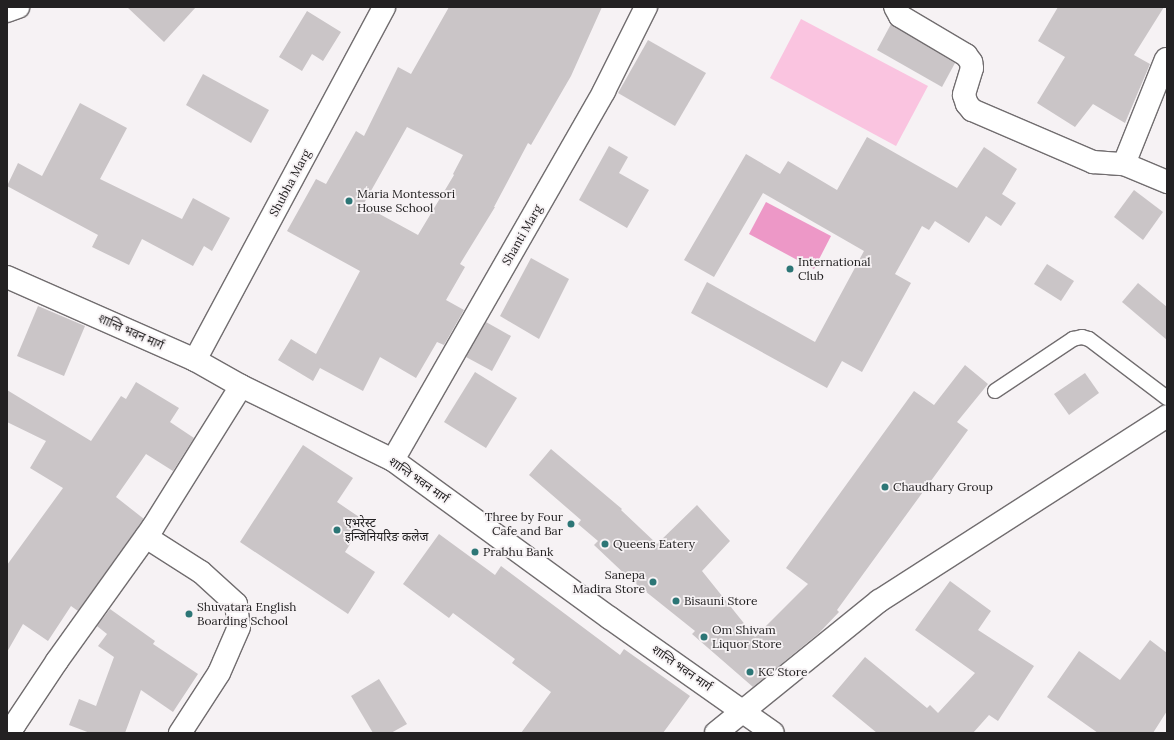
<!DOCTYPE html>
<meta charset="utf-8">
<style>
body{margin:0}
#map{position:relative;width:1174px;height:740px;overflow:hidden;background:#f6f2f4;font-family:Lora,"Noto Sans Devanagari",serif}
div>[style]{position:absolute}
.green>*{inset:0;background:#fac4e0}
.water>*{inset:0;background:#ed98c7}
.building>*{inset:0;background:#cac5c7}
.roads{filter:drop-shadow(1px 0 #716d6f) drop-shadow(-1px 0 #716d6f) drop-shadow(0 1px #716d6f) drop-shadow(0 -1px #716d6f)}
.lane>*{height:14px;margin:-7px;padding:0 7px;transform-origin:7px;border-radius:7px;background:#fff}
.street>*{height:22px;margin:-11px;padding:0 11px;transform-origin:11px;border-radius:11px;background:#fff}
.secondary>*{height:22px;margin:-11px;padding:0 11px;transform-origin:11px;border-radius:11px;background:#fff}
.dots>*{width:11px;height:11px;translate:-50% -50%;box-sizing:border-box;border:2px solid #f6f2f4;border-radius:50%}
span{translate:-50% -50%;white-space:nowrap;text-align:center;line-height:1.15;-webkit-text-stroke:3.5px #f6f2f4;paint-order:stroke}
.street-label{font-size:12px;color:#232122}
.poi-label{font-size:12px;color:#232122}
.left{translate:0 -50%;text-align:left}
.right{translate:-100% -50%;text-align:right}
.frame{position:absolute;inset:0;border:8px solid #232122;pointer-events:none}
</style>
<div id="map">
<div class="green">
<div style="clip-path:polygon(801px 19px,928px 86px,896px 146px,770px 78px)"></div>
</div>
<div class="water">
<div style="clip-path:polygon(766px 202px,831px 236px,814px 269px,749px 234px)"></div>
</div>
<div class="building">
<div style="clip-path:polygon(127px 7px,196px 7px,164px 42px)"></div>
<div style="clip-path:polygon(evenodd,449px 7px,602px 7px,571px 76px,531px 145px,528px 143px,494px 207px,495px 207px,460px 264px,465px 267px,446px 300px,464px 310px,444px 345px,437px 342px,416px 378px,380px 357px,363px 391px,320px 368px,313px 381px,278px 360px,291px 339px,316px 354px,360px 271px,287px 231px,316px 179px,326px 184px,356px 131px,364px 136px,398px 67px,411px 74px,449px 7px,407px 127px,463px 155px,453px 174px,454px 175px,418px 235px,363px 205px,407px 127px)"></div>
<div style="clip-path:polygon(1058px 7px,1164px 7px,1134px 55px,1150px 64px,1125px 123px,1093px 104px,1075px 127px,1037px 103px,1065px 57px,1038px 41px)"></div>
<div style="clip-path:polygon(307px 11px,341px 32px,323px 61px,312px 54px,302px 71px,279px 57px)"></div>
<div style="clip-path:polygon(891px 24px,955px 63px,942px 87px,877px 50px)"></div>
<div style="clip-path:polygon(648px 40px,706px 73px,675px 126px,618px 93px)"></div>
<div style="clip-path:polygon(203px 74px,269px 110px,251px 143px,186px 105px)"></div>
<div style="clip-path:polygon(80px 103px,127px 128px,100px 179px,182px 219px,193px 198px,230px 218px,212px 251px,204px 246px,193px 266px,142px 239px,129px 265px,92px 247px,98px 235px,7px 186px,18px 163px,42px 176px)"></div>
<div style="clip-path:polygon(867px 137px,957px 188px,984px 147px,1017px 169px,1002px 194px,1016px 203px,1001px 226px,986px 216px,969px 243px,935px 221px,929px 230px,922px 226px,895px 274px,911px 283px,862px 372px,842px 361px,827px 388px,691px 313px,707px 282px,815px 342px,864px 251px,763px 193px,714px 277px,684px 260px,746px 154px,780px 174px,788px 161px,837px 190px)"></div>
<div style="clip-path:polygon(609px 146px,628px 157px,619px 173px,649px 190px,627px 228px,579px 200px)"></div>
<div style="clip-path:polygon(1134px 190px,1163px 212px,1143px 240px,1114px 217px)"></div>
<div style="clip-path:polygon(531px 258px,569px 279px,539px 339px,500px 316px)"></div>
<div style="clip-path:polygon(1047px 264px,1074px 281px,1061px 301px,1034px 284px)"></div>
<div style="clip-path:polygon(1138px 283px,1167px 307px,1167px 340px,1122px 302px)"></div>
<div style="clip-path:polygon(38px 306px,85px 326px,64px 376px,17px 356px)"></div>
<div style="clip-path:polygon(486px 322px,511px 336px,492px 371px,466px 357px)"></div>
<div style="clip-path:polygon(965px 365px,988px 384px,957px 422px,968px 430px,837px 610px,839px 612px,819px 633px,753px 687px,692px 634px,695px 631px,630px 579px,594px 545px,598px 541px,578px 524px,581px 520px,529px 475px,551px 449px,622px 509px,621px 510px,657px 544px,697px 505px,730px 541px,702px 571px,755px 637px,808px 584px,786px 568px,914px 391px,934px 405px)"></div>
<div style="clip-path:polygon(475px 372px,517px 398px,486px 448px,444px 422px)"></div>
<div style="clip-path:polygon(1085px 373px,1099px 393px,1069px 415px,1054px 394px)"></div>
<div style="clip-path:polygon(136px 382px,179px 408px,170px 422px,194px 438px,173px 471px,146px 454px,116px 497px,144px 519px,78px 611px,71px 606px,48px 641px,23px 624px,7px 652px,7px 565px,63px 488px,30px 468px,46px 441px,7px 422px,7px 390px,91px 441px,121px 396px,126px 399px)"></div>
<div style="clip-path:polygon(303px 445px,353px 478px,337px 502px,365px 521px,345px 552px,375px 572px,348px 614px,240px 542px)"></div>
<div style="clip-path:polygon(439px 534px,495px 575px,501px 566px,620px 655px,624px 649px,690px 696px,663px 733px,521px 733px,551px 692px,512px 663px,515px 659px,453px 613px,449px 618px,403px 584px)"></div>
<div style="clip-path:polygon(950px 581px,991px 611px,978px 630px,1034px 666px,998px 721px,989px 715px,973px 733px,877px 733px,832px 696px,865px 657px,927px 708px,930px 705px,938px 713px,975px 673px,915px 630px)"></div>
<div style="clip-path:polygon(110px 609px,155px 641px,153px 644px,198px 674px,173px 712px,141px 690px,125px 733px,90px 733px,69px 725px,79px 699px,96px 706px,114px 657px,98px 646px,107px 634px,97px 626px)"></div>
<div style="clip-path:polygon(1150px 640px,1167px 653px,1167px 711px,1153px 733px,1098px 733px,1047px 697px,1079px 651px,1120px 680px)"></div>
<div style="clip-path:polygon(379px 679px,407px 724px,391px 733px,373px 733px,351px 696px)"></div>
</div>
<div class="roads">
<div class="lane">
<div style="left:995px;top:391px;width:94px;rotate:-33.7deg"></div>
<div style="left:1073px;top:339px;width:9px;rotate:-13deg"></div>
<div style="left:1082px;top:337px;width:7px;rotate:16deg"></div>
<div style="left:1089px;top:339px;width:98px;rotate:37.1deg"></div>
</div>
<div class="street">
<div style="left:895px;top:7px;width:10px;rotate:61deg"></div>
<div style="left:900px;top:16px;width:77px;rotate:30.6deg"></div>
<div style="left:966px;top:55px;width:9px;rotate:54deg"></div>
<div style="left:971px;top:62px;width:6px;rotate:81deg"></div>
<div style="left:972px;top:68px;width:28px;rotate:107deg"></div>
<div style="left:964px;top:95px;width:9px;rotate:72deg"></div>
<div style="left:967px;top:104px;width:8px;rotate:50deg"></div>
<div style="left:972px;top:110px;width:132px;rotate:23.3deg"></div>
<div style="left:1093px;top:162px;width:31px;rotate:4deg"></div>
<div style="left:7px;top:11px;width:12px;rotate:-20deg"></div>
<div style="left:1166px;top:59px;width:113px;rotate:111.8deg"></div>
<div style="left:1124px;top:164px;width:47px;rotate:22.7deg"></div>
<div style="left:195px;top:360px;width:400px;rotate:-61.8deg"></div>
<div style="left:393px;top:460px;width:425px;rotate:-60.2deg"></div>
<div style="left:604px;top:91px;width:94px;rotate:-63.4deg"></div>
<div style="left:146px;top:537px;width:65px;rotate:32.5deg"></div>
<div style="left:201px;top:572px;width:47px;rotate:42.4deg"></div>
<div style="left:236px;top:604px;width:23px;rotate:83deg"></div>
<div style="left:239px;top:627px;width:50px;rotate:113.5deg"></div>
<div style="left:219px;top:673px;width:72px;rotate:123deg"></div>
<div style="left:7px;top:732px;width:11px;rotate:-45deg"></div>
<div style="left:15px;top:724px;width:76px;rotate:-56.3deg"></div>
<div style="left:57px;top:661px;width:165px;rotate:-54.4deg"></div>
<div style="left:153px;top:527px;width:166px;rotate:-58deg"></div>
<div style="left:716px;top:733px;width:210px;rotate:-39deg"></div>
<div style="left:879px;top:601px;width:342px;rotate:-32.7deg"></div>
</div>
<div class="secondary">
<div style="left:7px;top:277px;width:206px;rotate:23.8deg"></div>
<div style="left:195px;top:360px;width:53px;rotate:29.5deg"></div>
<div style="left:241px;top:386px;width:169px;rotate:26deg"></div>
<div style="left:393px;top:460px;width:268px;rotate:36.1deg"></div>
<div style="left:610px;top:618px;width:199px;rotate:35.2deg"></div>
</div>
</div>
<div class="dots">
<div style="left:349px;top:201px;background:#2c7676"></div>
<div style="left:790px;top:269px;background:#2c7676"></div>
<div style="left:885px;top:487px;background:#2c7676"></div>
<div style="left:571px;top:524px;background:#2c7676"></div>
<div style="left:337px;top:530px;background:#2c7676"></div>
<div style="left:605px;top:544px;background:#2c7676"></div>
<div style="left:475px;top:552px;background:#2c7676"></div>
<div style="left:653px;top:582px;background:#2c7676"></div>
<div style="left:676px;top:601px;background:#2c7676"></div>
<div style="left:189px;top:614px;background:#2c7676"></div>
<div style="left:704px;top:637px;background:#2c7676"></div>
<div style="left:750px;top:672px;background:#2c7676"></div>
</div>
<div class="street-label">
<span style="left:290px;top:183px;rotate:-62deg">Shubha Marg</span>
<span style="left:522px;top:235px;rotate:-60deg">Shanti Marg</span>
<span style="left:131px;top:332px;rotate:24deg">शान्ति भवन मार्ग</span>
<span style="left:419px;top:480px;rotate:35deg">शान्ति भवन मार्ग</span>
<span style="left:682px;top:668px;rotate:35deg">शान्ति भवन मार्ग</span>
</div>
<div class="poi-label">
<span class="left" style="left:357px;top:201px">Maria Montessori<br>House School</span>
<span class="left" style="left:798px;top:269px">International<br>Club</span>
<span class="left" style="left:893px;top:487px">Chaudhary Group</span>
<span class="right" style="left:563px;top:524px">Three by Four<br>Cafe and Bar</span>
<span class="left" style="left:345px;top:530px">एभरेस्ट<br>इन्जिनियरिङ कलेज</span>
<span class="left" style="left:613px;top:544px">Queens Eatery</span>
<span class="left" style="left:483px;top:552px">Prabhu Bank</span>
<span class="right" style="left:645px;top:582px">Sanepa<br>Madira Store</span>
<span class="left" style="left:684px;top:601px">Bisauni Store</span>
<span class="left" style="left:197px;top:614px">Shuvatara English<br>Boarding School</span>
<span class="left" style="left:712px;top:637px">Om Shivam<br>Liquor Store</span>
<span class="left" style="left:758px;top:672px">KC Store</span>
</div>
<div class="frame"></div>
</div>
